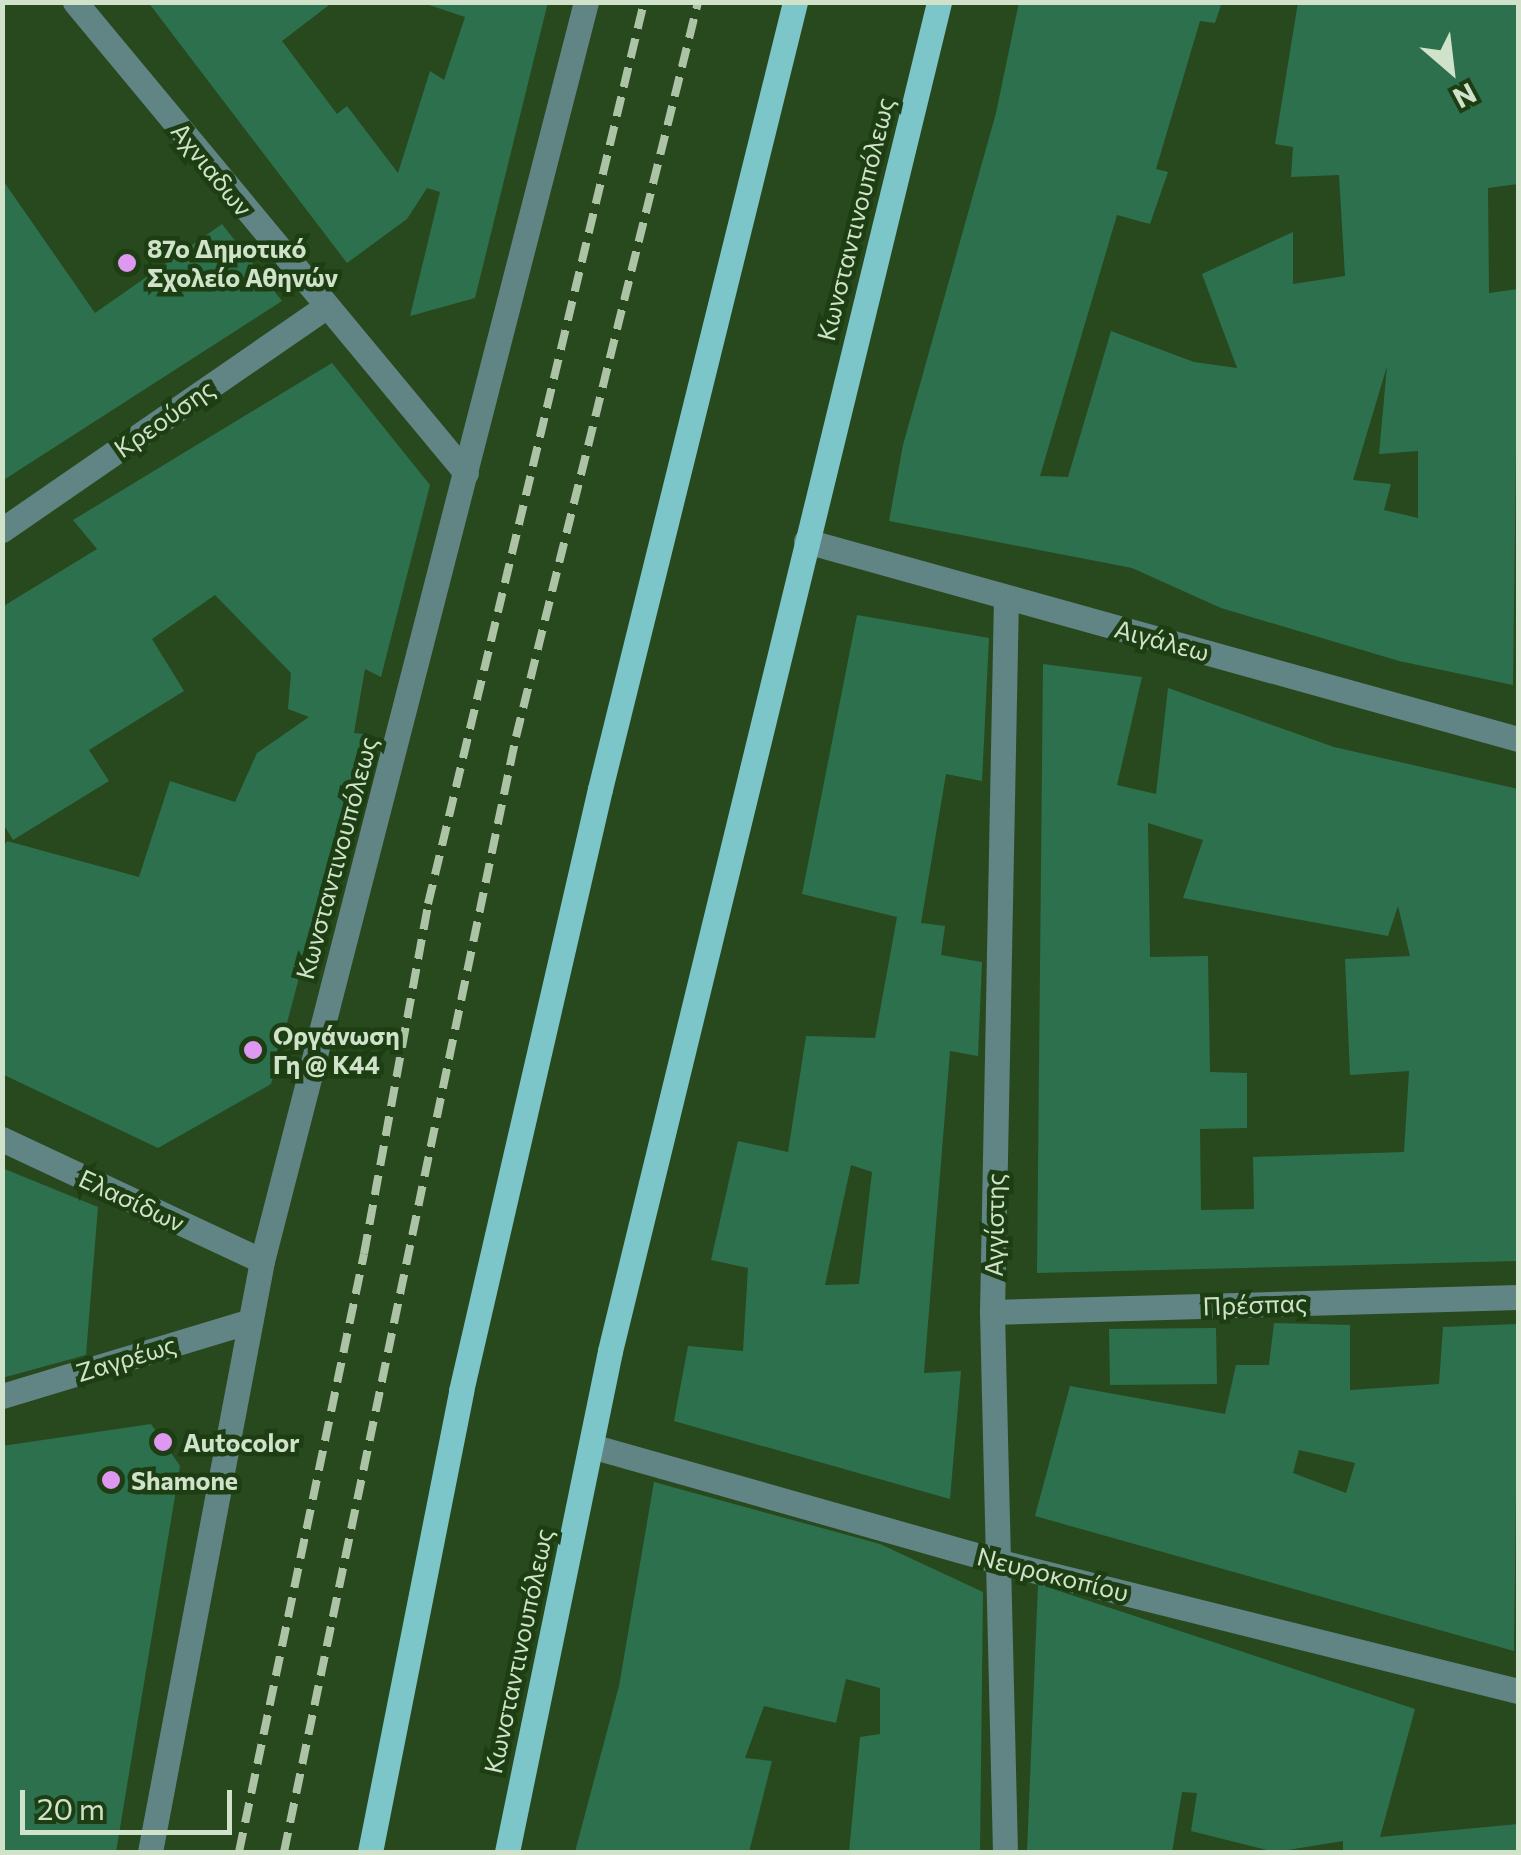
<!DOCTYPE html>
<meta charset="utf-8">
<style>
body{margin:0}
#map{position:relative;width:1521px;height:1855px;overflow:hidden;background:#28491d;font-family:Commissioner,sans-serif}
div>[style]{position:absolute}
.building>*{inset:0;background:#2d704e}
.minor>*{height:25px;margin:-12.5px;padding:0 12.5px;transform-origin:12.5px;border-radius:12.5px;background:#618485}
.major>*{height:25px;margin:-12.5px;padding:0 12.5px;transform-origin:12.5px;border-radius:12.5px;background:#7cc6c9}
.rail>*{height:8px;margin-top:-4px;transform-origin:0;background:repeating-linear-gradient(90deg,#adc3a6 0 20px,transparent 0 30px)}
.dots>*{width:28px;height:28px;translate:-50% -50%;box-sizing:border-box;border:5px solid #1d3e12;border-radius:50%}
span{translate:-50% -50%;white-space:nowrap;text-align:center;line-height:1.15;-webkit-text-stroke:9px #1d3e12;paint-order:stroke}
.street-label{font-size:25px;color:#d0e3ca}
.poi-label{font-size:25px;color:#d0e3ca;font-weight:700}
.left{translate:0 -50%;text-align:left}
.frame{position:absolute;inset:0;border:5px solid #d0e3ca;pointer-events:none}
.north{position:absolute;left:1401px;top:20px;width:100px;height:100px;-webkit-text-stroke:8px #1d3e12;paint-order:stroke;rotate:152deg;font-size:28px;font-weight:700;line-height:40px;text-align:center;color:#d0e3ca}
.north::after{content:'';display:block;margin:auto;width:35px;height:45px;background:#d0e3ca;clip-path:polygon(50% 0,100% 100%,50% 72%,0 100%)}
.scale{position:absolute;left:20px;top:1790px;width:212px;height:45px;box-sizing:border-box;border:5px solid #d0e3ca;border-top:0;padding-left:12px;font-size:30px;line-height:35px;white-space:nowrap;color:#d0e3ca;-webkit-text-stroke:8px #1d3e12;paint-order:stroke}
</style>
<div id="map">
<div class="building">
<div style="clip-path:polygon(148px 2px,333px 2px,282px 41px,337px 114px,347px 106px,398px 173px,430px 71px,444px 80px,465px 17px,420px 2px,548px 2px,475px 298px,410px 316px,440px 192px,427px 188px,407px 219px,347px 263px)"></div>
<div style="clip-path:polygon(evenodd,1019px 2px,1222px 2px,1215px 23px,1200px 21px,1156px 169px,1168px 172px,1150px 224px,1117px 215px,1040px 476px,1068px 477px,1111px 331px,1194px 362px,1237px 368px,1202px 274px,1293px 232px,1293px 284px,1345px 276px,1339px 175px,1291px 177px,1293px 147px,1275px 144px,1298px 2px,1518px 2px,1518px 184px,1488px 188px,1489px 293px,1518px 289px,1513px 685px,1399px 661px,1221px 608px,1132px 568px,889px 521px,903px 445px,996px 113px,1019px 2px,1387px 366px,1379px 454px,1418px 451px,1418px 518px,1384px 510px,1391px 484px,1353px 480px,1387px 366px)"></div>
<div style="clip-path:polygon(2px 179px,95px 313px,222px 224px,282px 301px,2px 481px)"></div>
<div style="clip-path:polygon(332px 363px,430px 485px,381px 677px,365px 669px,354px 733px,363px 734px,271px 1084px,158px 1148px,2px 1074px,2px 850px,7px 841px,139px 877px,170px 781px,235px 802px,257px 753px,309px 717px,288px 709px,291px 673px,215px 595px,152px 639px,184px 691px,89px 750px,109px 781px,13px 840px,2px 822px,2px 607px,97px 549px,73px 520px)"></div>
<div style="clip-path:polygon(evenodd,857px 615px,989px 638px,982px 781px,946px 774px,921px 923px,945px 926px,941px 955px,982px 962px,978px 1056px,950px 1051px,924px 1373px,961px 1371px,950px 1499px,674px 1421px,688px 1346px,743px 1351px,748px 1268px,711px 1260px,738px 1141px,788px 1152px,806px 1036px,875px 1038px,897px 917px,802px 894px,857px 615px,851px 1165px,872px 1172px,859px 1284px,825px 1285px,851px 1165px)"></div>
<div style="clip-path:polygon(evenodd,1043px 664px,1142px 677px,1117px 785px,1156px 794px,1168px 688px,1334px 747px,1518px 789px,1518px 1261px,1037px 1273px,1043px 664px,1148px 823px,1203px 840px,1183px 898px,1388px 936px,1398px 906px,1410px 956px,1345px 959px,1350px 1075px,1409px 1071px,1404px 1152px,1253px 1157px,1254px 1209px,1201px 1210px,1200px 1129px,1247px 1128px,1247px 1073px,1210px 1072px,1208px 956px,1150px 957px,1148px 823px)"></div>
<div style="clip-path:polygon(2px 1168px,98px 1207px,86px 1355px,2px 1378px)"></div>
<div style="clip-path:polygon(evenodd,1274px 1323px,1350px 1325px,1350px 1390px,1439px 1384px,1443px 1327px,1518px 1324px,1514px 1651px,1035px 1516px,1070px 1386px,1225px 1414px,1236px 1365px,1269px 1365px,1274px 1323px,1299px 1450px,1355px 1463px,1346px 1493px,1293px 1473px,1299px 1450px)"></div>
<div style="clip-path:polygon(1216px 1328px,1217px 1384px,1110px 1385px,1109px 1329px)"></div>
<div style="clip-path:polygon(151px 1424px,180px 1466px,116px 1852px,2px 1852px,2px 1446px)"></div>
<div style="clip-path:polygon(654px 1482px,880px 1544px,983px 1592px,980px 1852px,849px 1852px,860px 1737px,880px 1734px,880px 1688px,846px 1679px,836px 1723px,764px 1706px,745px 1758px,772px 1761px,749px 1852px,575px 1852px,619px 1686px)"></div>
<div style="clip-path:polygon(1038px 1584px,1415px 1709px,1380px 1837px,1518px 1824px,1518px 1852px,1343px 1852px,1343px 1841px,1275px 1852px,1191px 1831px,1197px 1793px,1182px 1792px,1172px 1852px,1027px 1852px)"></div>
</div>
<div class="minor">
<div style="left:75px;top:2px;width:612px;rotate:50.3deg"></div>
<div style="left:2px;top:530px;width:393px;rotate:-34.6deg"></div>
<div style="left:806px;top:541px;width:739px;rotate:15.54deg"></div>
<div style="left:2px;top:1139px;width:287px;rotate:25.1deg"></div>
<div style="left:992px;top:1312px;width:526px;rotate:-1.63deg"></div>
<div style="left:2px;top:1396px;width:259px;rotate:-16.8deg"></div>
<div style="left:591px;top:1446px;width:425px;rotate:15.8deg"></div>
<div style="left:1000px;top:1562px;width:534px;rotate:13.98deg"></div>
<div style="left:150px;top:1852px;width:602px;rotate:-79.27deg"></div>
<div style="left:262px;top:1261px;width:1300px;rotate:-75.57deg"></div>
<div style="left:1005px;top:1852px;width:540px;rotate:-91.38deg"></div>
<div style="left:992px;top:1312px;width:715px;rotate:-88.88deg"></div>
</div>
<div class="major">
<div style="left:370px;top:1852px;width:470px;rotate:-78.8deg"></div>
<div style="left:461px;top:1391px;width:618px;rotate:-77deg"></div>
<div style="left:600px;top:789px;width:811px;rotate:-76.08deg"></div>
<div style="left:507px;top:1852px;width:511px;rotate:-78.38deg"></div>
<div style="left:610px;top:1351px;width:1389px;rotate:-76.29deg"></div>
</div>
<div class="rail">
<div style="left:239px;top:1852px;width:611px;rotate:-78.19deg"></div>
<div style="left:364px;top:1254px;width:356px;rotate:-79.6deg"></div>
<div style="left:428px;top:904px;width:928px;rotate:-76.53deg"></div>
<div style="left:284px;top:1852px;width:1139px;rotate:-78.25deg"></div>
<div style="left:516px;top:737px;width:757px;rotate:-76.09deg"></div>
</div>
<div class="dots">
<div style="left:127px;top:263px;background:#de98f2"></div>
<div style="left:253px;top:1050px;background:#de98f2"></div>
<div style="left:163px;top:1442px;background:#de98f2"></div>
<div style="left:111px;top:1480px;background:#de98f2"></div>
</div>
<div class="street-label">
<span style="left:212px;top:169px;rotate:51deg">Αχνιαδων</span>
<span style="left:855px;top:219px;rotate:-76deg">Κωνσταντινουπόλεως</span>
<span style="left:164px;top:418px;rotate:-35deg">Κρεούσης</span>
<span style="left:1162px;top:640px;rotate:15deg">Αιγάλεω</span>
<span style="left:336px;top:858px;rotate:-75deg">Κωνσταντινουπόλεως</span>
<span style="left:132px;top:1200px;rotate:25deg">Ελασίδων</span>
<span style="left:994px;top:1225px;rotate:-89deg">Αγγίστης</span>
<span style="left:1255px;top:1304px;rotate:-2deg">Πρέσπας</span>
<span style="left:126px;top:1358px;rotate:-17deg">Ζαγρέως</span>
<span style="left:1053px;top:1574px;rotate:14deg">Νευροκοπίου</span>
<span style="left:518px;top:1651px;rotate:-78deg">Κωνσταντινουπόλεως</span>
</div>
<div class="poi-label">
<span class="left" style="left:147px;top:263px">87ο Δημοτικό<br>Σχολείο Αθηνών</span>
<span class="left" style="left:273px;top:1050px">Οργάνωση<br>Γη @ Κ44</span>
<span class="left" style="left:183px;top:1442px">Autocolor</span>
<span class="left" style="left:131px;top:1480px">Shamone</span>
</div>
<div class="frame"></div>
<div class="north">N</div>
<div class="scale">20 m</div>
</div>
